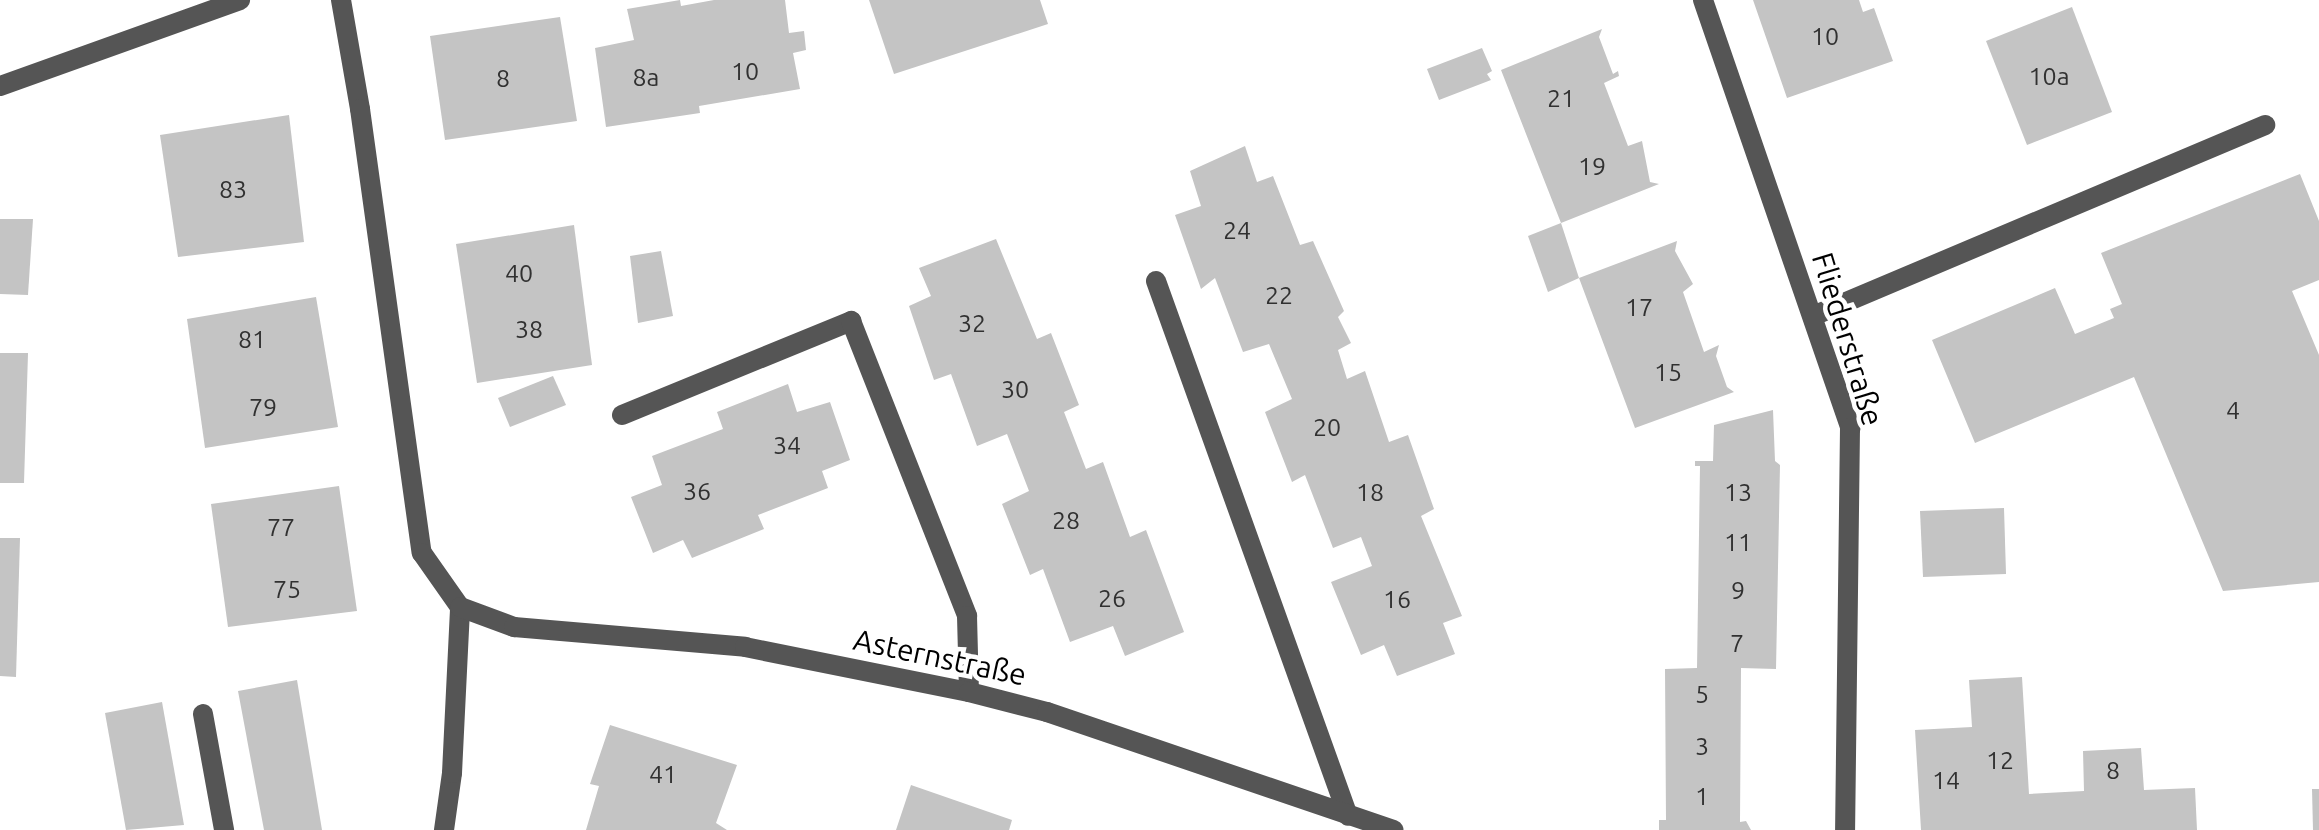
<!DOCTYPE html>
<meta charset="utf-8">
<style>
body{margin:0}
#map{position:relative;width:2319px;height:830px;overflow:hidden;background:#fff;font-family:Ubuntu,sans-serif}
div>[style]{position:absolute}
.building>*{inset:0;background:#c4c4c4}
.service>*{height:20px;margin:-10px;padding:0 10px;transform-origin:10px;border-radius:10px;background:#555}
.minor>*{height:20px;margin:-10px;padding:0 10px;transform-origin:10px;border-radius:10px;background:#555}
span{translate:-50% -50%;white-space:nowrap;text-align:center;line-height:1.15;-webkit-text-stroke:9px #fff;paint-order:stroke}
.number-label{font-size:25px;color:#313131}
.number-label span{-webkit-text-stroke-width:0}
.street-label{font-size:30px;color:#000}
</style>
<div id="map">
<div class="building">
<div style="clip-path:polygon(680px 0,681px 6px,714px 0,785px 0,789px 33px,804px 31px,806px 50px,793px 53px,800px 89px,699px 106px,700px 113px,606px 127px,595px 48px,634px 40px,627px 9px)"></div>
<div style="clip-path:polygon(869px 0,1040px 0,1048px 24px,894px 74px)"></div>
<div style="clip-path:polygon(1753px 0,1859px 0,1863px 12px,1874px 8px,1893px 61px,1787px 98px)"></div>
<div style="clip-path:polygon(2072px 7px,2112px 112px,2027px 145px,1986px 41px)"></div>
<div style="clip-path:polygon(560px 17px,577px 121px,445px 140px,430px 36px)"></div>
<div style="clip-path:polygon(1602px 29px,1599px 37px,1613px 74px,1618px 71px,1619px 76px,1604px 83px,1628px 146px,1642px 141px,1650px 182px,1659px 184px,1561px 223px,1501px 70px)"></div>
<div style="clip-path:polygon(1482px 48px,1492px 71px,1487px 74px,1491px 80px,1439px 100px,1427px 69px)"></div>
<div style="clip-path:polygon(289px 115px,304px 242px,178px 257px,160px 135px)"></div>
<div style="clip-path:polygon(1245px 146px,1257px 182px,1273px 176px,1300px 245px,1313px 241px,1344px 311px,1338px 317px,1351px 343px,1338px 350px,1347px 379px,1365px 371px,1389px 442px,1408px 435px,1434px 509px,1421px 516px,1462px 616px,1443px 623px,1455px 654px,1397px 676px,1384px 645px,1361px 655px,1331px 582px,1372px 566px,1361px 537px,1333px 548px,1305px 475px,1292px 482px,1265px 412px,1292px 399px,1269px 344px,1243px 352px,1215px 278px,1201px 289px,1175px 215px,1201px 206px,1190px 171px)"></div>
<div style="clip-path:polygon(2300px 174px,2319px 221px,2319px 280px,2292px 291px,2319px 355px,2319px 582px,2223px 591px,2134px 377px,1975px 443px,1932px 340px,2055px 288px,2075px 334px,2114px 318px,2110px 309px,2122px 304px,2101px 253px)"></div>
<div style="clip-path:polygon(0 219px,33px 219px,28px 295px,0 294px)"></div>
<div style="clip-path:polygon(1561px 223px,1579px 278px,1548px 292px,1528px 236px)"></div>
<div style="clip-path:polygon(574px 225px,592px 365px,477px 383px,456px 244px)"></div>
<div style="clip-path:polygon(996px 239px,1037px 339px,1051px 333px,1079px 405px,1064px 412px,1086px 469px,1103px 462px,1130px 537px,1146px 530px,1184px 632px,1125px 656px,1113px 626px,1070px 642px,1043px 569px,1030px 575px,1002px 504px,1029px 491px,1007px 434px,977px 446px,951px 374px,934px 380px,909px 306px,931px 296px,919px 268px)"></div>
<div style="clip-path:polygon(1677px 241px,1675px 251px,1693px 284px,1683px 292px,1704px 352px,1719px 345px,1716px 356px,1727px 387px,1734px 392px,1635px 428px,1579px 278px)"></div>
<div style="clip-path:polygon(661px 251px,673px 316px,638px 323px,630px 256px)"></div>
<div style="clip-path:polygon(316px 297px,338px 427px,205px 448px,187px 319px)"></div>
<div style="clip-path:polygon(0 353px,28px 353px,24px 483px,0 483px)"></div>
<div style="clip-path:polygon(553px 376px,566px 405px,510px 427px,498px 398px)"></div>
<div style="clip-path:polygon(788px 384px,797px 412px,830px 402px,850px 460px,822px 471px,828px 488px,758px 515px,764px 529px,692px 558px,683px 540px,653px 553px,631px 497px,662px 485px,652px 456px,723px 429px,717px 412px)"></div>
<div style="clip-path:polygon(1773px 410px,1775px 461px,1780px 465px,1776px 669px,1741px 668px,1740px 822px,1746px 821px,1751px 830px,1659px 830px,1659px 820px,1666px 820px,1665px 669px,1697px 668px,1700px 466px,1695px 466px,1695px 461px,1713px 461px,1714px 425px)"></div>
<div style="clip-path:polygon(339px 486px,357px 611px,228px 627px,211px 504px)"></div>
<div style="clip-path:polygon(2004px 508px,2006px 574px,1923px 577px,1920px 511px)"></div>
<div style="clip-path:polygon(0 538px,20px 538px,16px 677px,0 676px)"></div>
<div style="clip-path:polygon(2022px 677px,2029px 794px,2084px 791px,2083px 751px,2141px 748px,2144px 790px,2195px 788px,2197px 830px,1921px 830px,1915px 730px,1972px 727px,1969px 680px)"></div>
<div style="clip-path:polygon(297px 680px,322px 830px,264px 830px,238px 691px)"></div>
<div style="clip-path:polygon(162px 702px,184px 825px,126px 830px,105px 713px)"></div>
<div style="clip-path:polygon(610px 725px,737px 765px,716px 823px,727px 830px,586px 830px,599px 786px,590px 784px)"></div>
<div style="clip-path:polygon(911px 785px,1012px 820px,1009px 830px,896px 830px)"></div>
<div style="clip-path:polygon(2312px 789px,2319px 789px,2319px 830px,2313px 830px)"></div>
</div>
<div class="service">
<div style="left:1156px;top:281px;width:568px;rotate:70.26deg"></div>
<div style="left:1813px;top:316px;width:491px;rotate:-22.9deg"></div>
<div style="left:622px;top:415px;width:248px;rotate:-22.3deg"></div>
<div style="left:851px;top:321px;width:317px;rotate:68.5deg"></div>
<div style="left:967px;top:616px;width:76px;rotate:88.5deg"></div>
<div style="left:203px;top:714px;width:118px;rotate:79.7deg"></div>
<div style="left:444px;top:830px;width:58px;rotate:-82deg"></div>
<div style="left:452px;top:773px;width:166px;rotate:-87.2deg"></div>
</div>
<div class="minor">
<div style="left:341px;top:0;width:111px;rotate:80.1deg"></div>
<div style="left:360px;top:109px;width:448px;rotate:82.1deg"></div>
<div style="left:422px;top:553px;width:66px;rotate:54.9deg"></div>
<div style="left:460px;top:607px;width:58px;rotate:20.3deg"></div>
<div style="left:514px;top:627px;width:232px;rotate:4.9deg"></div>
<div style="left:745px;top:647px;width:228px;rotate:11.4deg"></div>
<div style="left:969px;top:692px;width:81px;rotate:14.4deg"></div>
<div style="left:1047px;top:712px;width:366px;rotate:18.8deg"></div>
<div style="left:1703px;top:0;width:453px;rotate:71deg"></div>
<div style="left:1850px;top:428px;width:402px;rotate:90.7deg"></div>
<div style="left:0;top:86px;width:255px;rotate:-19.7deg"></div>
</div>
<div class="number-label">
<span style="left:1825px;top:36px">10</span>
<span style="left:745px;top:71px">10</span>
<span style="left:2049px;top:76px">10a</span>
<span style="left:646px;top:77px">8a</span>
<span style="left:503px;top:78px">8</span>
<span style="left:1561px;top:98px">21</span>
<span style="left:1592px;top:166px">19</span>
<span style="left:233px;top:189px">83</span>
<span style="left:1237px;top:230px">24</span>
<span style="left:519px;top:273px">40</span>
<span style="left:1279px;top:295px">22</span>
<span style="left:1639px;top:307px">17</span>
<span style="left:972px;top:323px">32</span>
<span style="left:529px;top:329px">38</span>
<span style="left:252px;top:339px">81</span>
<span style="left:1668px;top:372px">15</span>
<span style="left:1015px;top:389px">30</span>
<span style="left:263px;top:407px">79</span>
<span style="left:2233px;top:410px">4</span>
<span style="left:1327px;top:427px">20</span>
<span style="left:787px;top:445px">34</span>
<span style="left:697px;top:491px">36</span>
<span style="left:1370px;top:492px">18</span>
<span style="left:1738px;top:492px">13</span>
<span style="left:1066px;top:520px">28</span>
<span style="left:281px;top:527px">77</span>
<span style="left:1738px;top:542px">11</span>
<span style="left:287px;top:589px">75</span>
<span style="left:1738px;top:590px">9</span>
<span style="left:1112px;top:598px">26</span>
<span style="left:1397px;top:599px">16</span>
<span style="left:1737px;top:643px">7</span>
<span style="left:1702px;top:694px">5</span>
<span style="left:1702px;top:746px">3</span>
<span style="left:2000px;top:760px">12</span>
<span style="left:2113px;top:770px">8</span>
<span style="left:663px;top:774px">41</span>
<span style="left:1946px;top:780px">14</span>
<span style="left:1702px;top:796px">1</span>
</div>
<div class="street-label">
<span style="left:1848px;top:339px;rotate:73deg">Fliederstraße</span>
<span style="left:940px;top:657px;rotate:12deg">Asternstraße</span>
</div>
</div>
